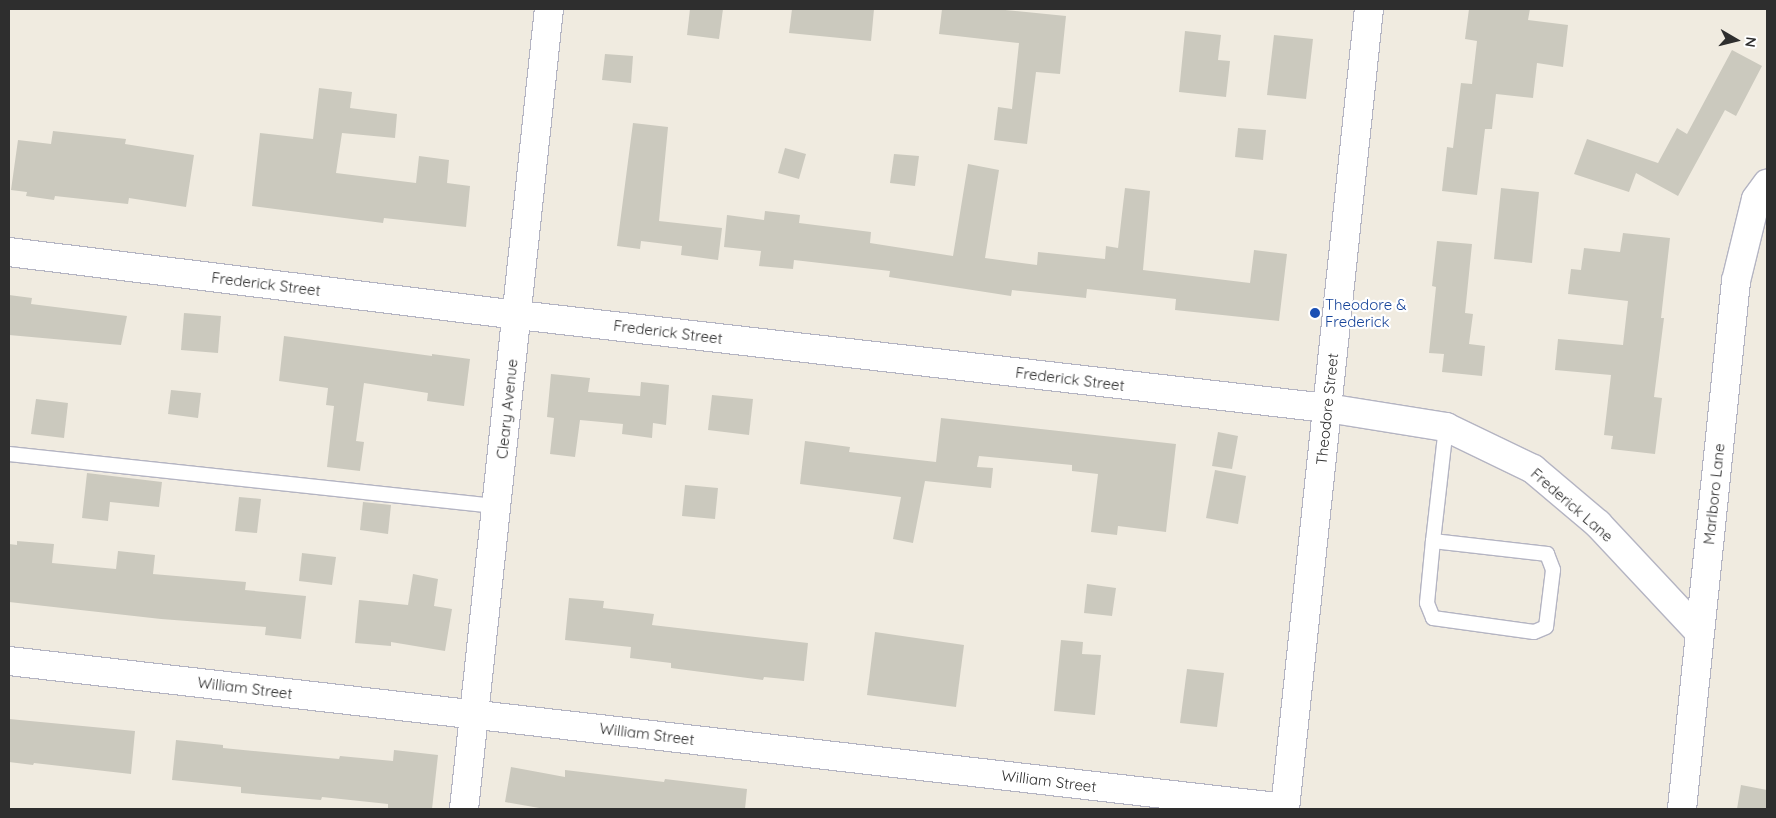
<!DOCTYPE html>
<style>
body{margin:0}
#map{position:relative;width:1776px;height:818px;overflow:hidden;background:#f0ebe0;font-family:Quicksand,sans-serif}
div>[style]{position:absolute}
.building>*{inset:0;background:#cbc9be}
.roads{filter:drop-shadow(1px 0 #b4b4c2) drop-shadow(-1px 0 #b4b4c2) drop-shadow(0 1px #b4b4c2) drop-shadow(0 -1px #b4b4c2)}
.service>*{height:14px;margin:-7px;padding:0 7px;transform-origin:7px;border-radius:7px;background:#fff}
.minor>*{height:28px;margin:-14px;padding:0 14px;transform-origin:14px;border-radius:14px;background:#fff}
.secondary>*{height:28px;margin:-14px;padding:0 14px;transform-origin:14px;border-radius:14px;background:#fff}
.dots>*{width:14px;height:14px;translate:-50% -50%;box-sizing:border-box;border:2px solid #fff;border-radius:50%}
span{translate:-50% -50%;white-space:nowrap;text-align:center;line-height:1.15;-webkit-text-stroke:4.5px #fff;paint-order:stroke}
.street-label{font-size:15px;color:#2e2e2e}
.transit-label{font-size:15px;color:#164399}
.left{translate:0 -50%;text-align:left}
.frame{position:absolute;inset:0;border:10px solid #2e2e2e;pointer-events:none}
.north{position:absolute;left:1711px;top:15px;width:50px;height:50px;-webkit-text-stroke:4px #fff;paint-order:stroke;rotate:98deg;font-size:14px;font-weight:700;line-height:20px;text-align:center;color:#2e2e2e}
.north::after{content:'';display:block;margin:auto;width:18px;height:22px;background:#2e2e2e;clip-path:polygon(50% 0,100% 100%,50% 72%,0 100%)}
</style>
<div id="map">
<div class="building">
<div style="clip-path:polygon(690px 9px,723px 9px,719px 39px,687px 35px)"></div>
<div style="clip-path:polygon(792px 9px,874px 9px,871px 41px,789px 33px)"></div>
<div style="clip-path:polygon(942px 9px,995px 9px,1066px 16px,1060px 74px,1036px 72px,1027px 144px,994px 140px,998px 107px,1012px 109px,1019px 43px,939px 34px)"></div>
<div style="clip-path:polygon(1469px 9px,1530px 9px,1528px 20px,1568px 25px,1563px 67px,1537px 63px,1533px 98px,1496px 94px,1492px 129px,1485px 129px,1477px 195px,1442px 191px,1447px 147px,1453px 148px,1461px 83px,1472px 84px,1477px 41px,1465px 39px)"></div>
<div style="clip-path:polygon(1185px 31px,1221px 35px,1218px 60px,1230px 61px,1226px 97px,1179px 92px)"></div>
<div style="clip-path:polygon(1274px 35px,1313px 39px,1306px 99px,1267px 95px)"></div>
<div style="clip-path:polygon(1732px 50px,1762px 66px,1736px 116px,1725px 110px,1678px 196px,1636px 173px,1629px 192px,1574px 174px,1587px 139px,1658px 163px,1677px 128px,1687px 134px)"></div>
<div style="clip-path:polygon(605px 54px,633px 56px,631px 83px,602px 80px)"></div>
<div style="clip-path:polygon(319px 88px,352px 92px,350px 108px,397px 114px,395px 138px,342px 133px,336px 173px,416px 183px,419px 156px,449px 160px,447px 183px,470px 186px,466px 227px,384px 218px,383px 223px,252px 206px,260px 133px,313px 139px)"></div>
<div style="clip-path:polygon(633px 123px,668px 127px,659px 221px,722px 228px,718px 260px,681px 255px,682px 246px,641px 241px,640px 249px,617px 246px)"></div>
<div style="clip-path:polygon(1238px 128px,1266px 130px,1263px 160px,1235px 157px)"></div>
<div style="clip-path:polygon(53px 131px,126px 139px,125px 144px,194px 155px,186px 207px,129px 198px,128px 204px,55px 196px,54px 200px,26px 196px,27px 192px,11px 190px,18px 140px,51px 144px)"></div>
<div style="clip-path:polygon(785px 148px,806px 154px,799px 179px,778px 173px)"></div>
<div style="clip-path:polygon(894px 154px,919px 156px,915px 186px,890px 183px)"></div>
<div style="clip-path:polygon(968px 164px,999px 170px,985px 258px,1037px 265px,1038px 252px,1105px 259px,1106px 246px,1118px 248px,1125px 188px,1150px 191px,1143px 270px,1250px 283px,1254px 250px,1287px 254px,1279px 321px,1175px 310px,1176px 299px,1087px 289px,1086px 298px,1012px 290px,1011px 296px,889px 277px,890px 271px,794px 260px,793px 269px,759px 266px,761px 251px,724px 247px,727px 215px,764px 220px,765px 211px,800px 215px,799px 223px,871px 232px,870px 243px,953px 256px)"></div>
<div style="clip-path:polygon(1501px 188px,1539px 192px,1532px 263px,1494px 259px)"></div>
<div style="clip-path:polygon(1623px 233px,1670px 238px,1661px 318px,1664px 318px,1654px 397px,1662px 398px,1655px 454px,1611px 449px,1613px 436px,1604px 435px,1611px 375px,1555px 370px,1558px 339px,1623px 345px,1628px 301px,1568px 294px,1571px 269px,1581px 270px,1584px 248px,1620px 252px)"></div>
<div style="clip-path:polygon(1437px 241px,1472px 244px,1465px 313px,1473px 314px,1469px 344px,1485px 346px,1482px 376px,1442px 372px,1444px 354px,1429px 353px,1436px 287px,1432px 286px)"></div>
<div style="clip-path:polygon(9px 295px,32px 298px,31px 304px,127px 316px,121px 345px,9px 335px)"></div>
<div style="clip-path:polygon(184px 313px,221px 316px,218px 353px,181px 350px)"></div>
<div style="clip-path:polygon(284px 336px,432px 356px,432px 354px,470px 359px,464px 406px,427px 401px,428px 393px,364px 383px,356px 441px,364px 442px,360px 471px,327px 467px,334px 406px,326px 405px,328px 388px,279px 381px)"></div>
<div style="clip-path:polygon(551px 374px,590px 378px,588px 392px,640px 396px,641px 382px,669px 385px,666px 425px,653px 423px,652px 438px,622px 434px,623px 424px,580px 420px,575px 457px,550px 454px,554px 418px,547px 417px)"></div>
<div style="clip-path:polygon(171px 390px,201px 393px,198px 418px,168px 414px)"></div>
<div style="clip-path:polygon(712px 395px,753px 399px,749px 435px,708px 430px)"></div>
<div style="clip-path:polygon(36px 399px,68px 403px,64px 438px,31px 434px)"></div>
<div style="clip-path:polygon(941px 418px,1176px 444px,1166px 532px,1118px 526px,1117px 535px,1091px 532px,1098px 474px,1072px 471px,1072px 465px,979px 456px,977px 467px,993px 468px,991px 488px,925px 481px,913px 543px,893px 539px,901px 497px,800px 484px,805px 441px,850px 447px,849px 452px,936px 462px)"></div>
<div style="clip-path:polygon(1218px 432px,1238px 436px,1232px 469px,1212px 466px)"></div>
<div style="clip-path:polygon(1215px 470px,1246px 476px,1238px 524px,1206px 518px)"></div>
<div style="clip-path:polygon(87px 473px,162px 482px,159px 507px,110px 502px,108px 521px,82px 518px)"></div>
<div style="clip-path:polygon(685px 485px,718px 488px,715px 519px,682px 516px)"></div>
<div style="clip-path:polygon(239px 497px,261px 499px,257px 533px,235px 531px)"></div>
<div style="clip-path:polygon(363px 502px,391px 505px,388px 534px,360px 530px)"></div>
<div style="clip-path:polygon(17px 541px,54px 544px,52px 563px,116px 569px,118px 551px,155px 555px,153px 574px,246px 582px,245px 590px,306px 596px,301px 639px,265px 635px,266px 627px,161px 619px,9px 602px,9px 544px,17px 545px)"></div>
<div style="clip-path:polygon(302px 553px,336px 557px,332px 585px,299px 581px)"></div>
<div style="clip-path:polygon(413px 574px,438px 579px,434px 606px,452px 609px,445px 651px,391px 642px,391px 646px,355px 643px,359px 600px,408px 605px)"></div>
<div style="clip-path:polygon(1087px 584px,1116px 588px,1112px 616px,1084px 613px)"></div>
<div style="clip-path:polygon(569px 598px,604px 601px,603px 608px,654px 614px,652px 625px,808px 643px,804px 681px,764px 677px,763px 680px,671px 668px,671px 663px,630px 658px,631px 647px,565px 640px)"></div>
<div style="clip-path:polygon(875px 632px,964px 645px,956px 707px,867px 695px)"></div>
<div style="clip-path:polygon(1061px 640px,1083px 642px,1082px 654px,1101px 655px,1095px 715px,1054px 711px)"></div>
<div style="clip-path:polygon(1187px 669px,1224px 673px,1217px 727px,1180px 723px)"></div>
<div style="clip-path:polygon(9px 719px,135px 731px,131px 774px,34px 763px,33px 765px,9px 762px)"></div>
<div style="clip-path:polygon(176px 740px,223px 745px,223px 748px,339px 759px,340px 756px,393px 761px,394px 750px,438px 755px,432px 809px,388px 809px,388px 804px,322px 797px,321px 800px,241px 793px,241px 787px,172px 780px)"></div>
<div style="clip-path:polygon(511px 767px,565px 777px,565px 770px,664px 782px,665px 779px,747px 789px,745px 809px,545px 809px,505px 802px)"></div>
<div style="clip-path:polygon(1741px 785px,1767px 790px,1767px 809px,1737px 809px)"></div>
</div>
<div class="roads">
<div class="service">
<div style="left:9px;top:454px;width:491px;rotate:6.1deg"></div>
<div style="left:1433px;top:541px;width:115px;rotate:6.5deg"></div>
<div style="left:1547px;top:554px;width:17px;rotate:69deg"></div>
<div style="left:1553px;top:570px;width:57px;rotate:97deg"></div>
<div style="left:1546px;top:627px;width:13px;rotate:157deg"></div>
<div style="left:1534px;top:632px;width:102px;rotate:-172.1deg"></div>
<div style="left:1433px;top:618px;width:16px;rotate:-112deg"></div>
<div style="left:1427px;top:603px;width:62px;rotate:-84.5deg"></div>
<div style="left:1433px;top:541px;width:115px;rotate:-83.5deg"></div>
</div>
<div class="minor">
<div style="left:9px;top:252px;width:513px;rotate:7.06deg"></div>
<div style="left:518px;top:315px;width:814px;rotate:6.56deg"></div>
<div style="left:1327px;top:408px;width:121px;rotate:9.1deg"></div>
<div style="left:1446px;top:427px;width:97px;rotate:25.8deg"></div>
<div style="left:1533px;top:469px;width:85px;rotate:40.2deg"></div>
<div style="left:1598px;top:524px;width:148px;rotate:46.9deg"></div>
<div style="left:9px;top:661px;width:1284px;rotate:6.57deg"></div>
<div style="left:464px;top:809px;width:805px;rotate:-83.94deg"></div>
<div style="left:1682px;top:809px;width:531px;rotate:-84.16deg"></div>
<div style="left:1736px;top:281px;width:84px;rotate:-76.3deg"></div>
<div style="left:1756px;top:199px;width:19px;rotate:-54deg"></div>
</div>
<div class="secondary">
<div style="left:1285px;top:809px;width:804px;rotate:-84.01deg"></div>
</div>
</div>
<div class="dots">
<div style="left:1315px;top:313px;background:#1a4fb4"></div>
</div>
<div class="street-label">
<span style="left:266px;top:284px;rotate:7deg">Frederick Street</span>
<span style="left:668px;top:332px;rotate:7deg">Frederick Street</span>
<span style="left:1070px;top:379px;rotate:7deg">Frederick Street</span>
<span style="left:507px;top:409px;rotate:-84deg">Cleary Avenue</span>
<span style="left:1327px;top:409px;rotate:-84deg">Theodore Street</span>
<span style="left:1714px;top:494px;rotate:-84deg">Marlboro Lane</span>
<span style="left:1572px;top:505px;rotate:41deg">Frederick Lane</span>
<span style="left:245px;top:688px;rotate:7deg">William Street</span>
<span style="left:647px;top:734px;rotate:7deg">William Street</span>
<span style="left:1049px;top:781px;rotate:7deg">William Street</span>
</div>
<div class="transit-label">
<span class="left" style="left:1325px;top:313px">Theodore &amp;<br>Frederick</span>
</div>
<div class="frame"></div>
<div class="north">N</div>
</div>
